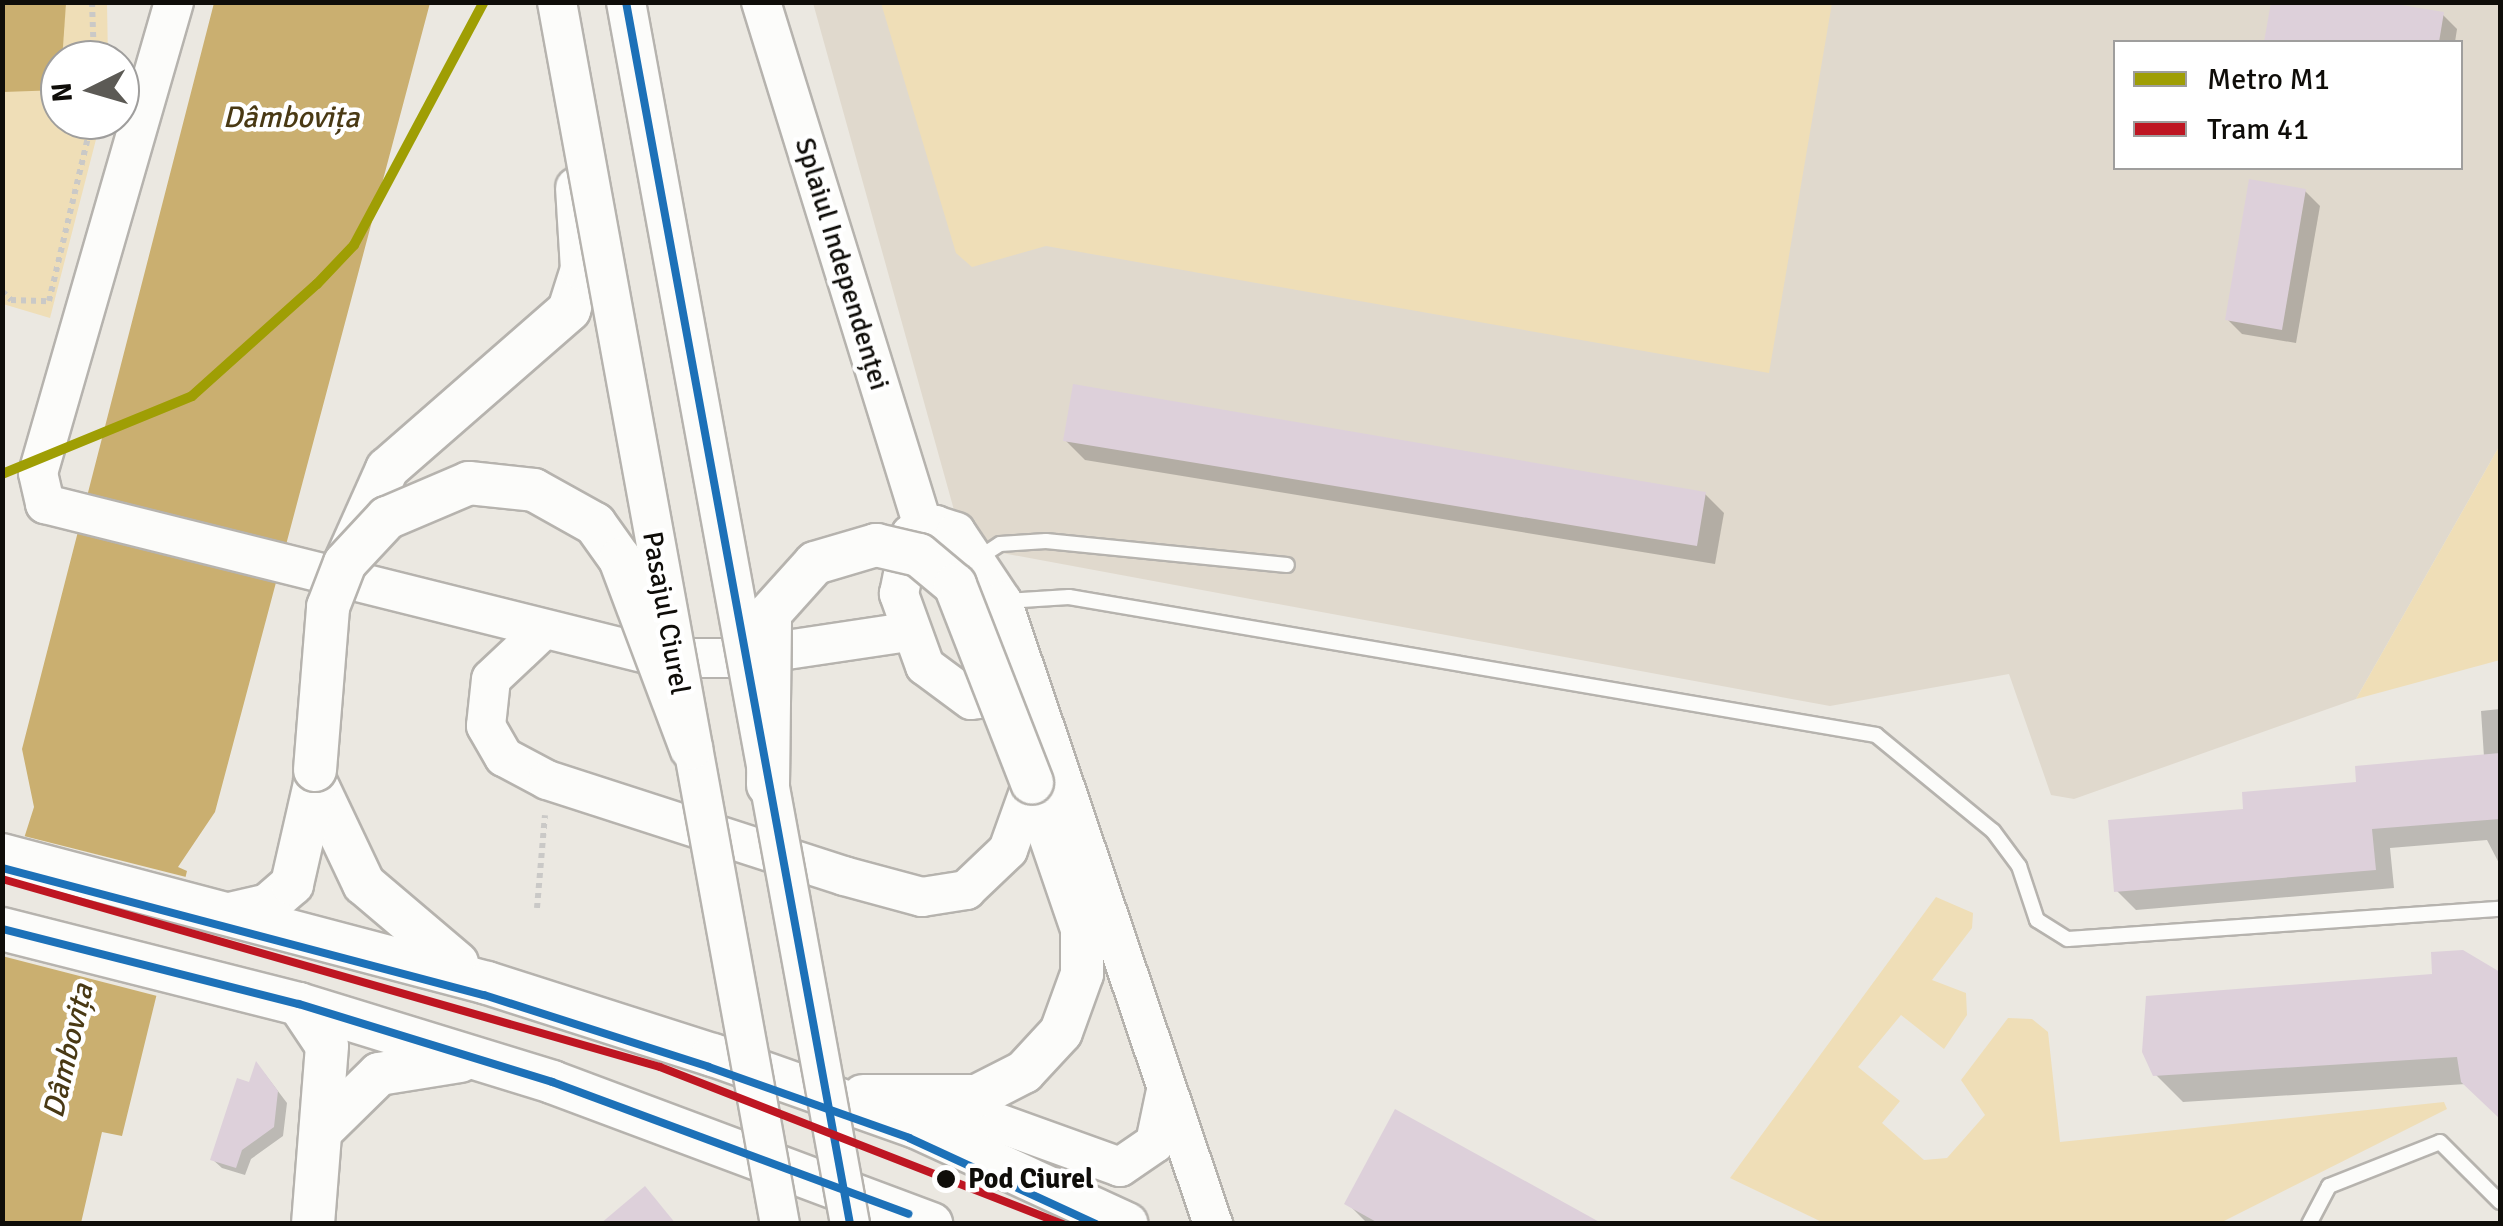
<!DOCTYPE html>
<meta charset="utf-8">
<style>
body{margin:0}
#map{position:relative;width:2503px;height:1226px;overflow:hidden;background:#ebe8e1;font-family:Signika,sans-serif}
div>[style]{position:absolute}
.built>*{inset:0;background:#e0d9cd}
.green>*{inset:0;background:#efdeb7}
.water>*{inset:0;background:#caaf70}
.pier>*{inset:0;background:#ebe8e1}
.shadow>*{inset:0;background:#0003}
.building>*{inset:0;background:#ddd0da}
.path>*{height:6px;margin-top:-3px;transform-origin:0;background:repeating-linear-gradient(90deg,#cac9c7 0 5px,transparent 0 10px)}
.roads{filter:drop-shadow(2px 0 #b6b3ae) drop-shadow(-2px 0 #b6b3ae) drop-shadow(0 2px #b6b3ae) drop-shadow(0 -2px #b6b3ae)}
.lane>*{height:14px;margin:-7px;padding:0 7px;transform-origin:7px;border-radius:7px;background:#fcfcfa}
.secondary>*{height:38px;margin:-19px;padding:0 19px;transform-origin:19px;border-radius:19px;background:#fcfcfa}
.primary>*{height:42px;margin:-21px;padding:0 21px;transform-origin:21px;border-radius:21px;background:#fcfcfa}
.bridges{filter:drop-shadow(2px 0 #b6b3ae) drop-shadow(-2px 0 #b6b3ae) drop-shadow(0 2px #b6b3ae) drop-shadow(0 -2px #b6b3ae)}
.secondary-bridge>*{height:38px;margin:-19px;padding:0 19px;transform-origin:19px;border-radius:19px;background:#fcfcfa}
.primary-bridge>*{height:42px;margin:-21px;padding:0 21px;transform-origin:21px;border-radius:21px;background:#fcfcfa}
.bus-1>*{height:8px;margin:-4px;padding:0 4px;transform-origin:4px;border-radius:4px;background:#1d71b8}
.bus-2>*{height:8px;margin:-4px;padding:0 4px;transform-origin:4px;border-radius:4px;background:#1d71b8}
.tram-1>*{height:8px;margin:-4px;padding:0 4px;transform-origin:4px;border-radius:4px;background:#be1622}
.metro-1>*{height:10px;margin:-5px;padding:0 5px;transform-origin:5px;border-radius:5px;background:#9f9e04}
.dots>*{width:28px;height:28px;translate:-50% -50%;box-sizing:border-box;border:5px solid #fff;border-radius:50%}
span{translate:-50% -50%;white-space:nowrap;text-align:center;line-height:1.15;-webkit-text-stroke:9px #fff;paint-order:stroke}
.street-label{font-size:28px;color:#0f0d09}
.stop-label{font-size:28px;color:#0f0d09;font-weight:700}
.left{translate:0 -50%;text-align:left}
.water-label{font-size:30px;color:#493914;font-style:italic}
.frame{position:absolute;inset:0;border:5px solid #0f0d09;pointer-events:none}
.legend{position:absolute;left:2113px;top:40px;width:350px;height:130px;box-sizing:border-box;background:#fff;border:2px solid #9f9e9d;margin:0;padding:12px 18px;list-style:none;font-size:30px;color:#0f0d09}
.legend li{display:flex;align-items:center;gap:20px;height:50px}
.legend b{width:50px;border:2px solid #9f9e9d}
.north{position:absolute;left:40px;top:40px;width:100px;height:100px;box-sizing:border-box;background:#fff;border:2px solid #9f9e9d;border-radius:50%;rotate:265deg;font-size:28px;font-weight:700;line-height:40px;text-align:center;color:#0f0d09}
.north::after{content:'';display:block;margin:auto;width:35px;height:45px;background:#5c5a55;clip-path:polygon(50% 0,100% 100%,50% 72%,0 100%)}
</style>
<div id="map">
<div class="built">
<div style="clip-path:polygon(evenodd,813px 3px,2500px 3px,2500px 445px,2356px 699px,2074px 799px,2051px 795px,2009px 674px,1830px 706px,964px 546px,813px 3px,2116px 42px,2460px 42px,2460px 168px,2116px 168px,2116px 42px)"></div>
</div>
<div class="green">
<div style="clip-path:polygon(2px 3px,107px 3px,108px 60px,60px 60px,60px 120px,101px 120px,50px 318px,3px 304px)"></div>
<div style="clip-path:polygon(881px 3px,1832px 3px,1769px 373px,1046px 246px,972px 267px,956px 253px)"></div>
<div style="clip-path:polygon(2500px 445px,2500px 660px,2356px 699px)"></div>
<div style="clip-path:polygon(1936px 897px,1973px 913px,1972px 928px,1932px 980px,1966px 993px,1967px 1015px,1944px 1049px,1901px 1015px,1858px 1067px,1900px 1101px,1882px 1123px,1924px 1160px,1947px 1158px,1985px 1115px,1961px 1080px,2008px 1018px,2032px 1019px,2048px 1032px,2060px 1142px,2444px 1102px,2447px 1109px,2220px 1223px,1824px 1223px,1730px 1178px)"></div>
</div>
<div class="water">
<div style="clip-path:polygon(2px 3px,66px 3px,60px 90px,3px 92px)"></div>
<div style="clip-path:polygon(214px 3px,430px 3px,215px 812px,178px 867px,187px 871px,122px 1136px,102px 1132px,81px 1223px,3px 1224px,3px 904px,34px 807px,22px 749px)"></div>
</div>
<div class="pier">
<div style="clip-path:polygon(16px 834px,190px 878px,161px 997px,2px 956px,2px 885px)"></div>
</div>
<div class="shadow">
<div style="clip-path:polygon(2273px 2px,2443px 15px,2457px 29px,2455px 42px,2267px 42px)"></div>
<div style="clip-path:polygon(2305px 191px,2320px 206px,2296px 343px,2242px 334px,2227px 319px)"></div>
<div style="clip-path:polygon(1066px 441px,1705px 494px,1724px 513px,1715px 564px,1085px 460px)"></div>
<div style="clip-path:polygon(2500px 709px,2500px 865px,2487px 840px,2390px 848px,2394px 888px,2136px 910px,2117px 891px,2246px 811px,2484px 757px,2481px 711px)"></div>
<div style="clip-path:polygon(2462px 953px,2500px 984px,2500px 1117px,2466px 1084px,2183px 1102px,2155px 1074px,2435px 977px)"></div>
<div style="clip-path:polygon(265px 1074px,287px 1103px,283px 1136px,251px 1159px,245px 1175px,222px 1168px,212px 1159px)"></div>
<div style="clip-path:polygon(1347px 1203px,1589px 1224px,1368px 1224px)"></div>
</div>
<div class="building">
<div style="clip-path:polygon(2271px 2px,2383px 2px,2444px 12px,2439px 42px,2264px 42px)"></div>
<div style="clip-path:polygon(2249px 179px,2306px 189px,2282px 330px,2225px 320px)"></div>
<div style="clip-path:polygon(1073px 384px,1706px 492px,1697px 546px,1063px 441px)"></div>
<div style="clip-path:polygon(2500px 753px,2500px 819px,2372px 829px,2376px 870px,2114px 892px,2108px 820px,2243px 809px,2242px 792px,2356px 782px,2355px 766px)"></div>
<div style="clip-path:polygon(2463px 950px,2500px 972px,2500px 1119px,2461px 1082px,2457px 1057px,2153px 1076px,2142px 1052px,2146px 996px,2432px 974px,2431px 952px)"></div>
<div style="clip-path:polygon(256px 1061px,278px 1091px,274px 1127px,242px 1150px,236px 1168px,210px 1160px,237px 1078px,249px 1082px)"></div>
<div style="clip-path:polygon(1395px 1109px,1603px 1224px,1380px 1224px,1344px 1204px)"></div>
<div style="clip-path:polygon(645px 1186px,676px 1224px,600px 1224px)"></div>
</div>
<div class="path">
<div style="left:92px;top:2px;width:58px;rotate:88deg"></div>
<div style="left:2px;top:291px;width:13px;rotate:45deg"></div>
<div style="left:11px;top:300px;width:38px;rotate:2deg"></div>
<div style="left:49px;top:301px;width:186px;rotate:-76.6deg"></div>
<div style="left:537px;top:908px;width:93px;rotate:-85.1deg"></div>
</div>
<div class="roads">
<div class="lane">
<div style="left:980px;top:557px;width:24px;rotate:-33deg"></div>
<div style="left:1000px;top:544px;width:46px;rotate:-3.7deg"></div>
<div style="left:1046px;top:541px;width:242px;rotate:5.7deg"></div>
<div style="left:1006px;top:601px;width:63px;rotate:-3.6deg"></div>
<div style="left:1069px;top:597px;width:819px;rotate:9.7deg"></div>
<div style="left:1876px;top:735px;width:151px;rotate:39.4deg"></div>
<div style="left:1993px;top:831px;width:44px;rotate:53.4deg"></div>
<div style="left:2019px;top:866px;width:57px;rotate:71.6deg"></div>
<div style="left:2037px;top:920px;width:36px;rotate:32deg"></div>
<div style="left:2068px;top:939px;width:433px;rotate:-4deg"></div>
<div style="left:2309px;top:1224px;width:43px;rotate:-62.2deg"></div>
<div style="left:2329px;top:1186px;width:119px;rotate:-21.6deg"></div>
<div style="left:2440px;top:1142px;width:85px;rotate:45deg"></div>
</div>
<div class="secondary">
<div style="left:174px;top:2px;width:490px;rotate:106.1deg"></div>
<div style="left:38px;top:473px;width:32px;rotate:77deg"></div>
<div style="left:45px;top:504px;width:637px;rotate:13.99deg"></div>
<div style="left:663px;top:658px;width:70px"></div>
<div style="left:733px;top:658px;width:177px;rotate:-8.5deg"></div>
<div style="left:761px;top:2px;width:548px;rotate:72.82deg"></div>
<div style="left:543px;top:630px;width:71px;rotate:136.7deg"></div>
<div style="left:491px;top:679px;width:47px;rotate:96.1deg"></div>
<div style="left:486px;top:726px;width:36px;rotate:60deg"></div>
<div style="left:504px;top:757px;width:49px;rotate:28.1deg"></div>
<div style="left:547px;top:780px;width:312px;rotate:17.9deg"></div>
<div style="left:844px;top:876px;width:81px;rotate:15.1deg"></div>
<div style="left:922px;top:897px;width:45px;rotate:-9deg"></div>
<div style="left:966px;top:890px;width:58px;rotate:-43.6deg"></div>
<div style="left:1008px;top:850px;width:71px;rotate:-70.3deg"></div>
<div style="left:1032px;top:693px;width:61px;rotate:173.5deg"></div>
<div style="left:971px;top:700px;width:57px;rotate:-143.5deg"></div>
<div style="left:925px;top:666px;width:77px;rotate:-109.9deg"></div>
<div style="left:899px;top:594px;width:61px;rotate:-78.7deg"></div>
<div style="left:911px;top:534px;width:26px;rotate:-21deg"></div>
<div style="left:935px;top:525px;width:22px;rotate:18deg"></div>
<div style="left:956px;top:532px;width:83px;rotate:56.3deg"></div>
<div style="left:1002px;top:601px;width:658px;rotate:71.29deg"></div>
<div style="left:914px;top:1126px;width:76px;rotate:-4.5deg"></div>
<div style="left:990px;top:1120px;width:138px;rotate:19.9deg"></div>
<div style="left:1120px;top:1167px;width:42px;rotate:-34.4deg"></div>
<div style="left:1155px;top:1143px;width:49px;rotate:-78.2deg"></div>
</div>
<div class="primary">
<div style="left:345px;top:563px;width:103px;rotate:-65.9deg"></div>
<div style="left:387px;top:469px;width:242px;rotate:-41.1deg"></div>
<div style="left:569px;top:310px;width:43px;rotate:-72.4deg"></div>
<div style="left:582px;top:269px;width:81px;rotate:-93.5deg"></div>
<div style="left:315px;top:781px;width:114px;rotate:64.6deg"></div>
<div style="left:364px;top:884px;width:122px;rotate:40.3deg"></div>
<div style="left:2px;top:855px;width:502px;rotate:14.78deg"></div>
<div style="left:487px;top:983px;width:237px;rotate:17.7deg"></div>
<div style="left:713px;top:1055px;width:213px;rotate:19.5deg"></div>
<div style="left:914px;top:1126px;width:234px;rotate:24.7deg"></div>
<div style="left:230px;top:914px;width:39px;rotate:-13deg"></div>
<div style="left:268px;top:905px;width:32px;rotate:-41deg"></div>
<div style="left:292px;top:884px;width:98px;rotate:-77.1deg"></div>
<div style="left:2px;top:929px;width:306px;rotate:14.2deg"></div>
<div style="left:299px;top:1004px;width:265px;rotate:17.1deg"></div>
<div style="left:552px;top:1082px;width:405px;rotate:20.5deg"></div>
<div style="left:299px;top:1004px;width:50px;rotate:56.3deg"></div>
<div style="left:327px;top:1046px;width:179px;rotate:94.5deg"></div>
<div style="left:863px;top:1096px;width:114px"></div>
<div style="left:977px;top:1096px;width:53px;rotate:-27.1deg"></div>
<div style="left:1024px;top:1072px;width:54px;rotate:-47.2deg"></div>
<div style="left:1061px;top:1032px;width:62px;rotate:-70.1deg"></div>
<div style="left:1082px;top:974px;width:45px;rotate:-90deg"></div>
<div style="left:1082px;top:929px;width:154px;rotate:-108.9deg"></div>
<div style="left:322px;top:1130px;width:80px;rotate:-44.5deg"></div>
<div style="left:379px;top:1074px;width:82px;rotate:-9.1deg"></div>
</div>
</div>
<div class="bridges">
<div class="secondary-bridge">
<div style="left:557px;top:2px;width:1242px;rotate:79.66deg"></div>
<div style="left:626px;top:2px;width:1242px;rotate:79.61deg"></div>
</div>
<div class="primary-bridge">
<div style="left:315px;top:770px;width:164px;rotate:-85.4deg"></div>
<div style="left:328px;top:607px;width:47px;rotate:-68.9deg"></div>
<div style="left:345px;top:563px;width:62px;rotate:-47deg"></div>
<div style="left:387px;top:518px;width:89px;rotate:-23.1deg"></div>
<div style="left:469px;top:483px;width:65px;rotate:6.1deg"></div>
<div style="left:534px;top:490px;width:70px;rotate:29.1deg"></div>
<div style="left:595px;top:524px;width:43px;rotate:54.5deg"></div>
<div style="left:620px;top:559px;width:202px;rotate:69.4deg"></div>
<div style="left:768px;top:785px;width:172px;rotate:-89.3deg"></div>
<div style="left:770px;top:613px;width:67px;rotate:-48deg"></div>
<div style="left:815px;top:563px;width:64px;rotate:-16.4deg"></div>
<div style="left:876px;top:545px;width:44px;rotate:13.1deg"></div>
<div style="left:919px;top:555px;width:47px;rotate:39.8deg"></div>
<div style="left:955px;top:585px;width:212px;rotate:68.7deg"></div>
</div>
</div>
<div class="bus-1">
<div style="left:626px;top:2px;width:1242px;rotate:79.61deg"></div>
<div style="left:2px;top:929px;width:306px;rotate:14.2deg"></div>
<div style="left:299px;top:1004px;width:265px;rotate:17.1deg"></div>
<div style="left:552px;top:1082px;width:380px;rotate:20.3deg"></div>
</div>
<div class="bus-2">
<div style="left:2px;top:868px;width:498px;rotate:14.8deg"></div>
<div style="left:484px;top:995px;width:236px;rotate:17.7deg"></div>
<div style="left:709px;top:1067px;width:212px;rotate:19.5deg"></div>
<div style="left:909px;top:1138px;width:206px;rotate:24.7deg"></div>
</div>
<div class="tram-1">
<div style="left:2px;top:879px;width:684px;rotate:15.95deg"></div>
<div style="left:660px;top:1067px;width:432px;rotate:21.3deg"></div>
</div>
<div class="metro-1">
<div style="left:2px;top:474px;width:205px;rotate:-22.3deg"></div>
<div style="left:192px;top:396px;width:168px;rotate:-41.9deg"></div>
<div style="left:317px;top:284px;width:54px;rotate:-46.5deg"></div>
<div style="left:354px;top:245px;width:276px;rotate:-61.9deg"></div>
</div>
<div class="dots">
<div style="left:946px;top:1179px;background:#0f0d09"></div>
</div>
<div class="street-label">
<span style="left:842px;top:264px;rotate:73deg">Splaiul Independenței</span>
<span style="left:666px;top:613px;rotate:80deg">Pasajul Ciurel</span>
</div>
<div class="stop-label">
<span class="left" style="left:968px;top:1179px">Pod Ciurel</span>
</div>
<div class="water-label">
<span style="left:291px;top:118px">Dâmbovița</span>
<span style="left:69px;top:1051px;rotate:-77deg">Dâmbovița</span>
</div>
<div class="frame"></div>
<ul class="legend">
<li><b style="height:12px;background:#9f9e04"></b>Metro M1</li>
<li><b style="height:12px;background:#be1622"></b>Tram 41</li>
</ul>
<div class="north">N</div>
</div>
